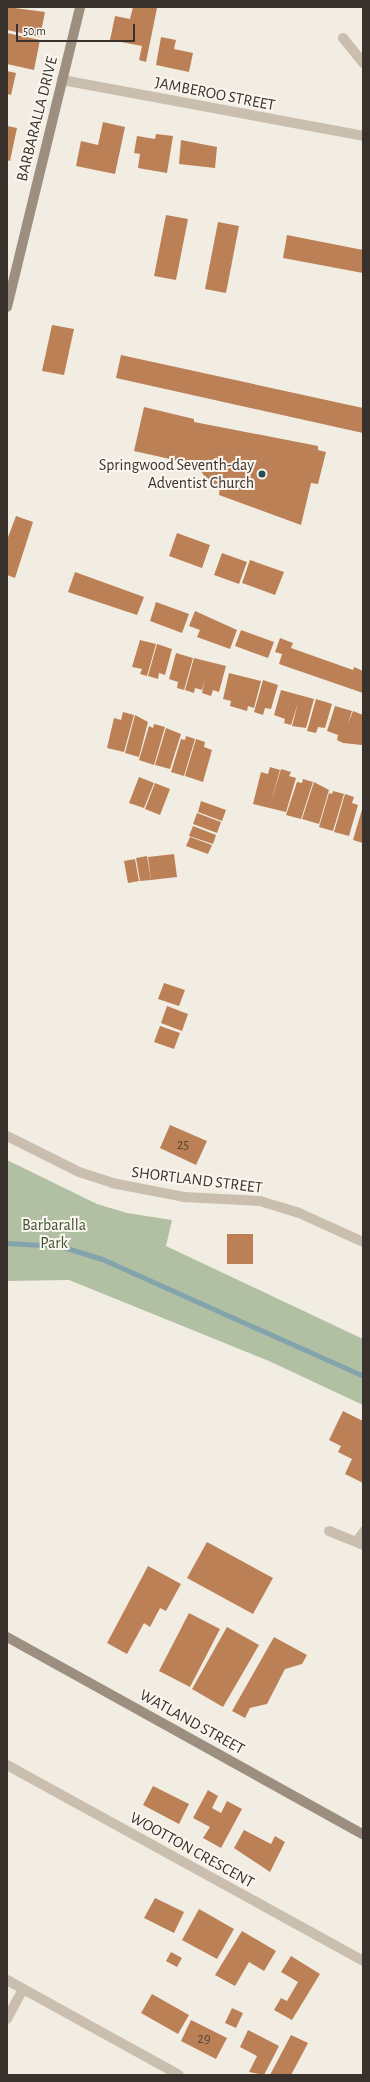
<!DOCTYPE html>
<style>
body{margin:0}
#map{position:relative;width:370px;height:2082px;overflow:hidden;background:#f2ede2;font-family:"Alegreya Sans",sans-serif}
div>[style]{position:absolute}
.green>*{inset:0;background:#b1c0a3}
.stream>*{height:5px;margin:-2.5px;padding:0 2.5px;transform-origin:2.5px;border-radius:2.5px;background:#83a4ad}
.building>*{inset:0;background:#bc8056}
.lane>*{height:7px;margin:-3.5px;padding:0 3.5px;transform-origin:3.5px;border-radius:3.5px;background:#cabfaf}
.street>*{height:10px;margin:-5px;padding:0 5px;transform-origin:5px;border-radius:5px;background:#cabfaf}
.secondary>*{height:10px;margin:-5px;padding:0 5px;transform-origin:5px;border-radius:5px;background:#9d8f80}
.dots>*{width:11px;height:11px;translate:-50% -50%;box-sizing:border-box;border:2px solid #faf6ef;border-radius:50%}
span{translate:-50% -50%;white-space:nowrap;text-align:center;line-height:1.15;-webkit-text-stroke:4px #faf6ef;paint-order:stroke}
.number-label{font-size:14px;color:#5a4636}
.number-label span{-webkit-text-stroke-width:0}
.street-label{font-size:16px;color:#39322c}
.poi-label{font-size:16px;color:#39322c}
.right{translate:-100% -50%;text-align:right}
.park-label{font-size:16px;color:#425532}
.frame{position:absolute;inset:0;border:8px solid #39322c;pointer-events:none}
.scale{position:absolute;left:16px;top:24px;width:119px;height:18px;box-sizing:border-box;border:2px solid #39322c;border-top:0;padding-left:5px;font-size:12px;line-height:14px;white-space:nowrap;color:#39322c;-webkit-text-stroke:3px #faf6ef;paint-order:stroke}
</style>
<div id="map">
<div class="green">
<div style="clip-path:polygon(7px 1160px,97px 1204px,127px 1213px,172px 1220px,166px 1246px,363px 1339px,363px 1405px,269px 1361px,69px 1280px,7px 1281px)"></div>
</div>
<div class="stream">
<div style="left:7px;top:1243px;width:53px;rotate:3.2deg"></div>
<div style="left:60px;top:1246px;width:44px;rotate:17.2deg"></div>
<div style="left:102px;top:1259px;width:286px;rotate:24.1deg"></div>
</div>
<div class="building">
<div style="clip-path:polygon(7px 7px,45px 12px,40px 37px,7px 30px)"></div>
<div style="clip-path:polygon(133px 7px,157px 8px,146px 62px,139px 60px,142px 46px,110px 40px,115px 16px,130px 19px)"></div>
<div style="clip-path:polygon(7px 33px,40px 40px,34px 70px,7px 64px)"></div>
<div style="clip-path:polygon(161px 37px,176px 40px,174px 49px,193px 53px,189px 72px,156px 65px)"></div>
<div style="clip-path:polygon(7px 71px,16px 73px,11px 95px,7px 94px)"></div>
<div style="clip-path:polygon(103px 122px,125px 127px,115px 174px,76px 166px,81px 141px,98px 145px)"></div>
<div style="clip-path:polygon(7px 126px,17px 128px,10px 161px,7px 160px)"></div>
<div style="clip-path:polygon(156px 134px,173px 136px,167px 173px,138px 168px,140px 154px,134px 153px,137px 136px,155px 139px)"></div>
<div style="clip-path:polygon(181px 140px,217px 147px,215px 168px,179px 164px)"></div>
<div style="clip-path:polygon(166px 215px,188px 219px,176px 280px,154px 276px)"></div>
<div style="clip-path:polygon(218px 222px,239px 226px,226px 293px,205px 289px)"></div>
<div style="clip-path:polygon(287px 235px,363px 250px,363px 273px,283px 258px)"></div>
<div style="clip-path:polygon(52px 325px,74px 329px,64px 375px,42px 371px)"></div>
<div style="clip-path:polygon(121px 355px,363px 408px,363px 433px,116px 378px)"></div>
<div style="clip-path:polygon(144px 407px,194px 419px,194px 422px,318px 446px,318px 450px,326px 452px,318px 484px,311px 483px,301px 525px,219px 495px,220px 485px,209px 483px,197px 465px,134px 451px)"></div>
<div style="clip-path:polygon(16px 516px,33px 522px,15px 578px,7px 575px,7px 540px)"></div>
<div style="clip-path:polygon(177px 533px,210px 545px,202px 568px,169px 556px)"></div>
<div style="clip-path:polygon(222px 553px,247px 562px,239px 584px,214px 575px)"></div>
<div style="clip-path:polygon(250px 560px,284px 572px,275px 595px,242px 583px)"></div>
<div style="clip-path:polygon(75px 572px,144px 597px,137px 615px,68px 592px)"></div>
<div style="clip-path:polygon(156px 602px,189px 614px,182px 633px,150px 621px)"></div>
<div style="clip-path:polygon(195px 611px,237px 630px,230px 649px,197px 637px,200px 630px,189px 626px)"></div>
<div style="clip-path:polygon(241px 630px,274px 642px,268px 658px,235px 646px)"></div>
<div style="clip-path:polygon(280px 638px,293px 643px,291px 648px,353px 670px,354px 667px,363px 671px,363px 693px,279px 664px,282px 654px,275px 652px)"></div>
<div style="clip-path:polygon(140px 640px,156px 644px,147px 676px,140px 674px,142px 669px,132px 667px)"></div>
<div style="clip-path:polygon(157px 644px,172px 649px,165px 675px,159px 673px,158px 679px,148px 676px)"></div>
<div style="clip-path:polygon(176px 653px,193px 658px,184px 690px,177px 688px,178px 682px,169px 679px)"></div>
<div style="clip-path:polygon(194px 658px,226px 666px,219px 692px,213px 690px,211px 696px,202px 693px,205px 679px,202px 690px,195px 688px,194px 693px,185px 690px)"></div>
<div style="clip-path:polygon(229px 673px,261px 681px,254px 708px,248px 706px,247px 711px,230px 706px,231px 701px,223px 699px)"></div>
<div style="clip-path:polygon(263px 680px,278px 685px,271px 709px,265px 708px,263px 715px,254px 712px)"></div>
<div style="clip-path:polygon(281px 690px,314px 699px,306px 728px,292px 726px,298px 703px,291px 725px,284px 723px,285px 719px,274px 715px)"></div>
<div style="clip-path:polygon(316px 699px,332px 704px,325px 728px,318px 727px,316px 733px,307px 731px)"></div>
<div style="clip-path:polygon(335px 706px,352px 711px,348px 724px,353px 711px,363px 715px,362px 745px,343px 743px,337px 740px,338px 735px,327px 731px)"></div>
<div style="clip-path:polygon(123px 712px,134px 715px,124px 752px,107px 748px,114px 718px,121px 720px)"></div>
<div style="clip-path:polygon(135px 715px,148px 722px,139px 757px,125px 753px)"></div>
<div style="clip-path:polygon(154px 724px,165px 727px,154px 765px,139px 760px,149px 726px,153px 728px)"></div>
<div style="clip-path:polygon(166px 728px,181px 734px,170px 769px,155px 765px)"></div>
<div style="clip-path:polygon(186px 736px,195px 739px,184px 776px,171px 772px,181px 739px,185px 740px)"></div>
<div style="clip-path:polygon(196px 739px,205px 742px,204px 747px,212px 750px,203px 782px,185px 776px)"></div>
<div style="clip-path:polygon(270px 767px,280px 770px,270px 805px,281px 769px,291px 772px,289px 776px,296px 778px,286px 812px,253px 804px,261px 772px,268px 774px)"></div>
<div style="clip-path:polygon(139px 777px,154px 783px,144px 808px,129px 803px)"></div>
<div style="clip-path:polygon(303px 779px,313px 782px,301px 819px,286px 815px,297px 782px,302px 783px)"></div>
<div style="clip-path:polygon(314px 782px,329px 790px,319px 824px,302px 819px)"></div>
<div style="clip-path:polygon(155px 783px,170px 789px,160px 815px,145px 809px)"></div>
<div style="clip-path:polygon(333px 791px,344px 794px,333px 831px,319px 827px,329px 793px,332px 794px)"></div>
<div style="clip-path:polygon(345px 794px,354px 797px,352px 803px,358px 805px,349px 836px,334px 832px)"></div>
<div style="clip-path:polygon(201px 801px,226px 810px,222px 821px,198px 812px)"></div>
<div style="clip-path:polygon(363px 806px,363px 843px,353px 840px)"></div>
<div style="clip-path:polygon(197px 813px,221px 822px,217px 833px,193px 824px)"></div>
<div style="clip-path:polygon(193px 826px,216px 835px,213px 844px,189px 836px)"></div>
<div style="clip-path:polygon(190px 837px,212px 845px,208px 854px,186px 846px)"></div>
<div style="clip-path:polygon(174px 854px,177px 877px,151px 880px,148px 857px)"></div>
<div style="clip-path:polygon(147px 856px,151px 880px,140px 881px,136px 858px)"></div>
<div style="clip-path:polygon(135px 859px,139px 881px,128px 883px,124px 861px)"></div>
<div style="clip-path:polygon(164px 983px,185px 990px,179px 1006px,158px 999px)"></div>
<div style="clip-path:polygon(167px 1006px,188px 1014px,182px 1031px,161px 1023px)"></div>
<div style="clip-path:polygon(160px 1026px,180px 1033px,174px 1049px,154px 1042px)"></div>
<div style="clip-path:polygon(170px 1125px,207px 1141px,196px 1165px,160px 1148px)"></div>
<div style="clip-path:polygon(227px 1234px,253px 1234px,253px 1264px,227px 1264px)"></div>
<div style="clip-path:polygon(343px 1411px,363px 1421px,363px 1483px,345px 1474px,352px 1459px,338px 1452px,341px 1446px,329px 1440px)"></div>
<div style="clip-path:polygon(207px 1542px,273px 1578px,253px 1614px,187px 1578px)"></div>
<div style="clip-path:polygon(148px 1566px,181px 1584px,166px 1611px,160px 1608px,150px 1627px,144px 1623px,127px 1654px,107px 1643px)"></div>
<div style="clip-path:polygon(189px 1613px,220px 1629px,190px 1687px,159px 1671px)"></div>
<div style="clip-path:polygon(227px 1627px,259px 1645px,223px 1707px,192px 1689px)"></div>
<div style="clip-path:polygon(274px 1637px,307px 1655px,302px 1664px,285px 1669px,267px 1704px,250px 1708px,245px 1718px,232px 1711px)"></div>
<div style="clip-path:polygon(153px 1786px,189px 1804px,179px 1824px,143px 1805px)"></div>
<div style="clip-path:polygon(208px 1790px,218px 1796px,212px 1808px,221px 1813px,227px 1801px,242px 1809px,221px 1848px,203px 1838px,210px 1827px,193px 1818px)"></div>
<div style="clip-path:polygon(244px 1830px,271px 1844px,275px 1836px,285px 1842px,270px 1872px,234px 1848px)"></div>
<div style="clip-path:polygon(155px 1898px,184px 1912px,174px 1933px,144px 1918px)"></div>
<div style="clip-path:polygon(199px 1909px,234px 1929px,217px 1959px,182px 1940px)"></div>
<div style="clip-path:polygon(242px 1931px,276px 1951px,264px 1971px,249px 1962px,235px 1986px,215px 1975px)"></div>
<div style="clip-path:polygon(171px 1952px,182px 1958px,177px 1967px,166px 1961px)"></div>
<div style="clip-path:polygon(291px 1956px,320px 1974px,292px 2020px,274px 2010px,281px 1998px,287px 2001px,298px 1982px,281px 1972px)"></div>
<div style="clip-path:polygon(152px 1994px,189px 2015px,178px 2034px,141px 2013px)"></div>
<div style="clip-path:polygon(232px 2008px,243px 2013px,236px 2028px,225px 2023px)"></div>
<div style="clip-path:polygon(191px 2020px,227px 2038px,216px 2059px,181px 2041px)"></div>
<div style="clip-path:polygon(248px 2030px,279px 2046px,264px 2075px,249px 2072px,257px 2056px,240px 2047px)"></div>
<div style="clip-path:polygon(291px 2035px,308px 2043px,291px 2075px,270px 2075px)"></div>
</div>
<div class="lane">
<div style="left:354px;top:1541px;width:15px;rotate:-53deg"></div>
</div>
<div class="street">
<div style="left:343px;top:38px;width:32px;rotate:51deg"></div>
<div style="left:62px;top:80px;width:306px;rotate:10.5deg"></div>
<div style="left:7px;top:1136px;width:80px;rotate:26.6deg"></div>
<div style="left:79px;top:1172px;width:35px;rotate:18deg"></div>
<div style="left:112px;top:1183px;width:73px;rotate:11deg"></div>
<div style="left:184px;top:1197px;width:76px;rotate:3deg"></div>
<div style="left:260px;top:1201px;width:39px;rotate:17deg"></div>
<div style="left:297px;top:1212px;width:72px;rotate:24.4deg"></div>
<div style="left:329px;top:1531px;width:37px;rotate:22deg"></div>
<div style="left:7px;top:1765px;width:406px;rotate:28.8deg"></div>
<div style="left:7px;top:1980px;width:196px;rotate:28.9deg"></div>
<div style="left:7px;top:2019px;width:34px;rotate:-62deg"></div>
</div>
<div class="secondary">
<div style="left:7px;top:307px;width:309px;rotate:-76.3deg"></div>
<div style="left:7px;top:1637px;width:407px;rotate:29deg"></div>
</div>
<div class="dots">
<div style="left:262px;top:474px;background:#254c57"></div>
</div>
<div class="number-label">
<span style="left:183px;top:1145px">25</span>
<span style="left:204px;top:2039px">29</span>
</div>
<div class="street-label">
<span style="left:215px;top:94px;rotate:11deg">JAMBEROO STREET</span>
<span style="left:37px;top:119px;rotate:-76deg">BARBARALLA DRIVE</span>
<span style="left:197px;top:1180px;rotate:7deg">SHORTLAND STREET</span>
<span style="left:192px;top:1722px;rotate:29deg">WATLAND STREET</span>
<span style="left:192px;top:1850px;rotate:29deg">WOOTTON CRESCENT</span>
</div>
<div class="poi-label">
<span class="right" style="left:254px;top:474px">Springwood Seventh-day<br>Adventist Church</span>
</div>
<div class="park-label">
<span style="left:54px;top:1234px">Barbaralla<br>Park</span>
</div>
<div class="frame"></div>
<div class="scale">50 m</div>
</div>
